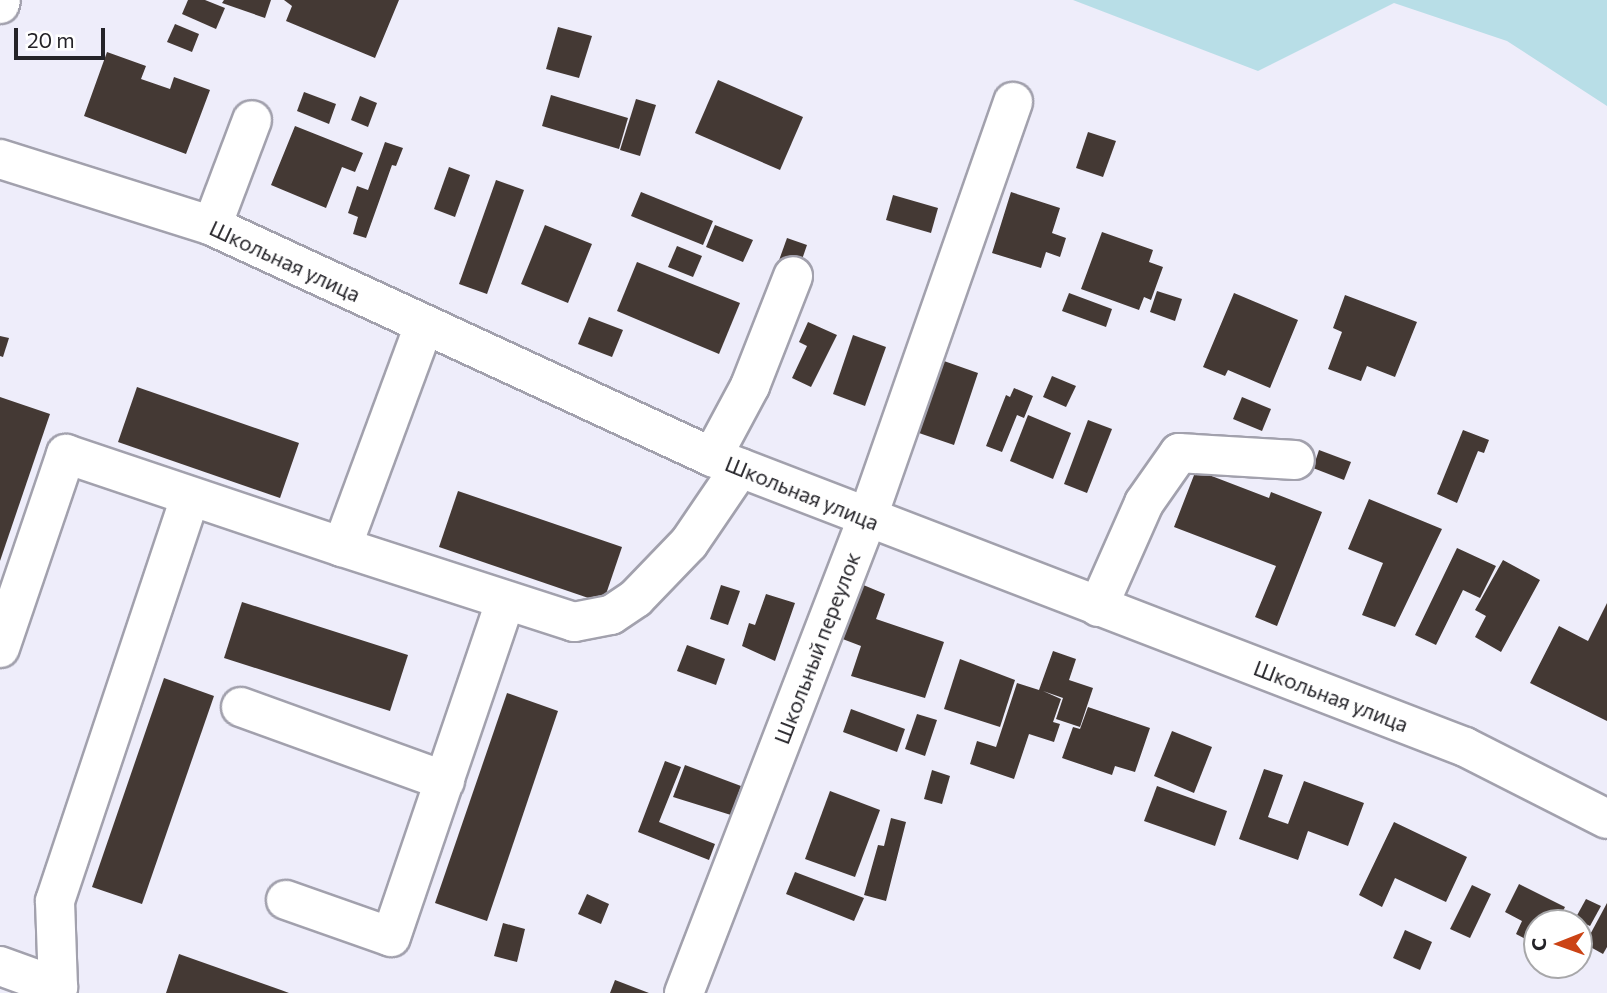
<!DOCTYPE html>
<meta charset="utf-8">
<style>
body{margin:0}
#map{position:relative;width:1607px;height:993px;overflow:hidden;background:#eeedfa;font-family:Commissioner,sans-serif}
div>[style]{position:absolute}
.water>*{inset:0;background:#b8dee7}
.building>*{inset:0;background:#443934}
.roads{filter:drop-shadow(2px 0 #a2a1ad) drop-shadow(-2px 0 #a2a1ad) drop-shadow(0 2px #a2a1ad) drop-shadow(0 -2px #a2a1ad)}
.minor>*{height:38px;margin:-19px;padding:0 19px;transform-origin:19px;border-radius:19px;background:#fff}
span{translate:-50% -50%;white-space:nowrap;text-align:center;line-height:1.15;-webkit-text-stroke:7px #fff;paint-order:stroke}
.street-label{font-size:21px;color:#242328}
.north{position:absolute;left:1523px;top:909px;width:70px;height:70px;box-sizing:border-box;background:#fff;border:2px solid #a7a7a9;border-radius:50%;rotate:269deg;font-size:19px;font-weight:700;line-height:28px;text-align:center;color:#242328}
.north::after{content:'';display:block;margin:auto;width:24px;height:32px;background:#cb4315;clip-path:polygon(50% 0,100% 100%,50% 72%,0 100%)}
.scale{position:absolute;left:14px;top:28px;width:91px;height:32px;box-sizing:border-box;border:4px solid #242328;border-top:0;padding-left:9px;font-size:21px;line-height:24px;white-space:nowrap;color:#242328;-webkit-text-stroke:5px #fff;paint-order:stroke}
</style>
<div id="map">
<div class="water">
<div style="clip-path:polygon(1073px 0,1607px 0,1607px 106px,1507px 41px,1394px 3px,1258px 71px)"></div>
</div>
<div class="building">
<div style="clip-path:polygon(188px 0,205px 0,225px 8px,216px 29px,182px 14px)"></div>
<div style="clip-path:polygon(224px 0,271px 0,265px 18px,222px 3px)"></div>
<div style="clip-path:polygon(284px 0,399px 0,375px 58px,286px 21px,292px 6px)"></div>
<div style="clip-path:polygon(175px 24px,199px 34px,192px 52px,167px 42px)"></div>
<div style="clip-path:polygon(558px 27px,592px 36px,579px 78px,546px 69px)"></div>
<div style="clip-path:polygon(107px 52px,146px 66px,141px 79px,170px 89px,174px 77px,210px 90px,186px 154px,84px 116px)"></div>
<div style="clip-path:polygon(718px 80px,803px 117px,780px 170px,695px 133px)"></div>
<div style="clip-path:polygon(304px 92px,336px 104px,329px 124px,297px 111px)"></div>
<div style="clip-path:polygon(551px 95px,628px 118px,619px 149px,542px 126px)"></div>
<div style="clip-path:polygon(360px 96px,377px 103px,368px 127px,351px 120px)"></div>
<div style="clip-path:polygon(636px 99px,656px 105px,640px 156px,620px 150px)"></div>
<div style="clip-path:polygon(295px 126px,363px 153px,355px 172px,342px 167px,326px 208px,271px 185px)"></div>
<div style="clip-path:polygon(1088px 132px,1116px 141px,1103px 177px,1076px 168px)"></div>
<div style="clip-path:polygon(385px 142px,403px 148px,396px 166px,392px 165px,366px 238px,353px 234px,358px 217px,348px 213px,357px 186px,368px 190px)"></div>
<div style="clip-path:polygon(449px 167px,470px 175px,455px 217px,434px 209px)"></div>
<div style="clip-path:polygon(496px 180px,524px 190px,487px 294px,459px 284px)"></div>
<div style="clip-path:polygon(641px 192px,713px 221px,703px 245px,631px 216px)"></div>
<div style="clip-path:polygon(1011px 192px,1060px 208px,1052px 233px,1066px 238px,1060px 257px,1046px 252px,1041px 268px,992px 253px)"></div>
<div style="clip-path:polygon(893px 195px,938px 208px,931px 233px,886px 220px)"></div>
<div style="clip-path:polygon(545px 225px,592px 244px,568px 303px,521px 284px)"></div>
<div style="clip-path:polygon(715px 225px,753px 240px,743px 262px,706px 247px)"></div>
<div style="clip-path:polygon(1102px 232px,1153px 250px,1149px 262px,1163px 267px,1151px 300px,1144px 297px,1139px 310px,1081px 289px)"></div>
<div style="clip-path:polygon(787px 238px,807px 245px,797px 274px,777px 266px)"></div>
<div style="clip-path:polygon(677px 246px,702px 256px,693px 277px,668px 267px)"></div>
<div style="clip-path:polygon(637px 262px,740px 303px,719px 354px,617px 311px)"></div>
<div style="clip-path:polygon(1157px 291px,1182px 299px,1175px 321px,1150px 312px)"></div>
<div style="clip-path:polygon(1069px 293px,1112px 309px,1106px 327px,1062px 311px)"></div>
<div style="clip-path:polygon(1234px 293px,1298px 320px,1270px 388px,1228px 370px,1225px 376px,1203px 367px)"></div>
<div style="clip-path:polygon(1345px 295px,1417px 322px,1395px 377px,1367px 366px,1361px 381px,1328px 369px,1342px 332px,1333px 328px)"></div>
<div style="clip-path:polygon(589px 317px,623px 330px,612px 357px,578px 344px)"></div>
<div style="clip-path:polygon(808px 322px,837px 335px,811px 387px,792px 378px,807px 346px,799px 342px)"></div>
<div style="clip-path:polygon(853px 335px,886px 347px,865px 406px,833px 394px)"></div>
<div style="clip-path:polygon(0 336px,9px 338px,3px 357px,0 356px)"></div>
<div style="clip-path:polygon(944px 361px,978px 373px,954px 445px,919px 433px)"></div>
<div style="clip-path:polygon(1052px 376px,1076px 386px,1066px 407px,1043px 397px)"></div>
<div style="clip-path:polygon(137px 387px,299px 443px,280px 498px,118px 442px)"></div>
<div style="clip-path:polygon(1014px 388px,1033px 396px,1024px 418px,1017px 415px,1002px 452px,986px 446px,1006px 395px,1010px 397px)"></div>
<div style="clip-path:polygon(0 397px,50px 414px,0 561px)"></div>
<div style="clip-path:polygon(1242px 397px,1271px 409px,1262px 431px,1233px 419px)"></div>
<div style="clip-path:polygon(1028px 415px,1071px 433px,1053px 479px,1010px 461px)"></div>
<div style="clip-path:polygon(1088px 420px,1112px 429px,1087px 493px,1064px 484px)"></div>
<div style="clip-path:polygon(1463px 430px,1489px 440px,1484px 453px,1478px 451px,1457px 503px,1437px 494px)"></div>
<div style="clip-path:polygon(1319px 450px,1351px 462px,1344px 480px,1313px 468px)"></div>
<div style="clip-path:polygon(1196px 470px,1269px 498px,1271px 492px,1322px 512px,1277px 626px,1255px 617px,1276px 566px,1174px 527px)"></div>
<div style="clip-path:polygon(458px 491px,622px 547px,603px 603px,439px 547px)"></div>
<div style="clip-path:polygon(1369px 499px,1442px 529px,1395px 627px,1362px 615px,1383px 563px,1348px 549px)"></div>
<div style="clip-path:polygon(1457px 548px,1496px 566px,1480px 598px,1463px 590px,1436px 645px,1415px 635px)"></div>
<div style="clip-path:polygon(1503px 560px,1540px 580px,1501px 652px,1475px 637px,1486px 616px,1475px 610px)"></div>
<div style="clip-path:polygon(861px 584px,885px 594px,876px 619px,944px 642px,925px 698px,851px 676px,861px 646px,840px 638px)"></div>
<div style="clip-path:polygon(721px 585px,740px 591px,728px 625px,710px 619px)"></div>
<div style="clip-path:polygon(766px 594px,795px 603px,775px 661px,742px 646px,749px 623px,755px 625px)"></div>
<div style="clip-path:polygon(242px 602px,408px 655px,390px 711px,224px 658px)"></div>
<div style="clip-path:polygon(1607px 603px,1607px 721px,1530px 683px,1559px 626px,1588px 641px)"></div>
<div style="clip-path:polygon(687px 645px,725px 659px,716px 685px,677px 671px)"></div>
<div style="clip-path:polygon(1053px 651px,1076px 659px,1069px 680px,1093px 688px,1080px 727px,1056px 719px,1063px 698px,1043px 691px,1061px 699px,1053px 722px,1060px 724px,1054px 742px,1029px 734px,1014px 779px,970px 764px,977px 741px,996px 747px,1017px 683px,1039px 690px)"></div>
<div style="clip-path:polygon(960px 659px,1015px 680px,1000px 727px,944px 709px)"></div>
<div style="clip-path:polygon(164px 678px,214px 696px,142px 904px,92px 887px)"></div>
<div style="clip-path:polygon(507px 693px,558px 711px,487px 921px,435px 903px)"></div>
<div style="clip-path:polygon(1088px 707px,1150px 728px,1135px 772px,1115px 766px,1112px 775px,1062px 758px,1073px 727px,1080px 729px)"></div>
<div style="clip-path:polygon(851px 709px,905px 729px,897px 752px,843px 732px)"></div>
<div style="clip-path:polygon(917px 714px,937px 720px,925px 756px,905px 749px)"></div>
<div style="clip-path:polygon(1172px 731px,1212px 747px,1194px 793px,1154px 776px)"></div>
<div style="clip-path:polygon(665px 761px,681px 767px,659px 822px,715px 844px,709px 860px,638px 832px)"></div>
<div style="clip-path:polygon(685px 765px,741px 786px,731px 815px,673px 797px)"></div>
<div style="clip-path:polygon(1264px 769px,1283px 775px,1268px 817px,1288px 824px,1304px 781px,1364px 803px,1348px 846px,1308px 831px,1298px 860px,1239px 839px)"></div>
<div style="clip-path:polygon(932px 770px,950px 776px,942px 804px,924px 799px)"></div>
<div style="clip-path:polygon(1157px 786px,1227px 811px,1215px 846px,1144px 821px)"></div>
<div style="clip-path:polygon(830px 791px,880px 810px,855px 877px,805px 859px)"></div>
<div style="clip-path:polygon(891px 818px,906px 822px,886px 901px,864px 895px,878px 845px,884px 846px)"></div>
<div style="clip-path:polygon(1394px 822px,1467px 857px,1446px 902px,1395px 878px,1382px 907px,1359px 895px)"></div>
<div style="clip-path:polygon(795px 872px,864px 898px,854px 921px,786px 894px)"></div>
<div style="clip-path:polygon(1519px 884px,1565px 907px,1557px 923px,1537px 923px,1537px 945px,1516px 934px,1522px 921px,1505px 912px)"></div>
<div style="clip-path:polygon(1472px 885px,1491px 894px,1470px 938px,1450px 929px)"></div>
<div style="clip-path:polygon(587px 894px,609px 904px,601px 924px,578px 914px)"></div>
<div style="clip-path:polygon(1586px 899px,1601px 906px,1590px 926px,1575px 919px)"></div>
<div style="clip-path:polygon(1607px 903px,1607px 947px,1603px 954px,1585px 944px)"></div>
<div style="clip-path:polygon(503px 923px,525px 929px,517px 962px,494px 956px)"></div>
<div style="clip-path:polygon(1405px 930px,1432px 942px,1420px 970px,1393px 958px)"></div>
<div style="clip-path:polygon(179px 954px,281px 990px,289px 993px,166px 993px)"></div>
<div style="clip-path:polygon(615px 980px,649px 993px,610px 993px)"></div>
</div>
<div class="roads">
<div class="minor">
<div style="left:0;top:4px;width:4px;rotate:-76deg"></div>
<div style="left:0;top:159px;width:222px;rotate:17.5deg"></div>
<div style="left:212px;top:226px;width:551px;rotate:24.8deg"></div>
<div style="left:712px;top:457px;width:807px;rotate:21.06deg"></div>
<div style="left:1465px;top:747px;width:159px;rotate:26.9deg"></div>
<div style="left:212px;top:226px;width:113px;rotate:-69.3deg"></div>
<div style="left:712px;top:457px;width:81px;rotate:-61.8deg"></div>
<div style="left:750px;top:386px;width:118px;rotate:-68.6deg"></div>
<div style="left:342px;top:547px;width:244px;rotate:17.9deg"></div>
<div style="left:574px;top:622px;width:38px;rotate:-11deg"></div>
<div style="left:611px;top:615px;width:30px;rotate:-34deg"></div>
<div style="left:636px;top:598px;width:76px;rotate:-46.1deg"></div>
<div style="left:689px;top:543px;width:91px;rotate:-55.8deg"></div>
<div style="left:1098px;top:607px;width:114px;rotate:-66.1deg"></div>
<div style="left:1144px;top:503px;width:61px;rotate:-55deg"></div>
<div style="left:1179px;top:453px;width:116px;rotate:3.5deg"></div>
<div style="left:0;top:648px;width:205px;rotate:-71.2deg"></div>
<div style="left:66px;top:454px;width:291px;rotate:18.6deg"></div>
<div style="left:342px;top:547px;width:237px;rotate:-69.7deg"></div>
<div style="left:241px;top:707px;width:217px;rotate:19.9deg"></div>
<div style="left:286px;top:900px;width:111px;rotate:19.4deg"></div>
<div style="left:391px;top:937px;width:354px;rotate:-71.2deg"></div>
<div style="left:0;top:966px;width:62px;rotate:19.9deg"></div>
<div style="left:58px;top:987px;width:86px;rotate:-92deg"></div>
<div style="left:55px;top:901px;width:425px;rotate:-71.5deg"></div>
<div style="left:684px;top:993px;width:508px;rotate:-68.89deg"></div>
<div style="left:867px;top:519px;width:442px;rotate:-70.7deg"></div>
</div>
</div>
<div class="street-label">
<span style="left:285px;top:261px;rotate:25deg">Школьная улица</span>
<span style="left:802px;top:493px;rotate:22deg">Школьная улица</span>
<span style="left:817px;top:648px;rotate:-69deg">Школьный переулок</span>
<span style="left:1331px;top:696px;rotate:21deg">Школьная улица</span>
</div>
<div class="north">С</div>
<div class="scale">20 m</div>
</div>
